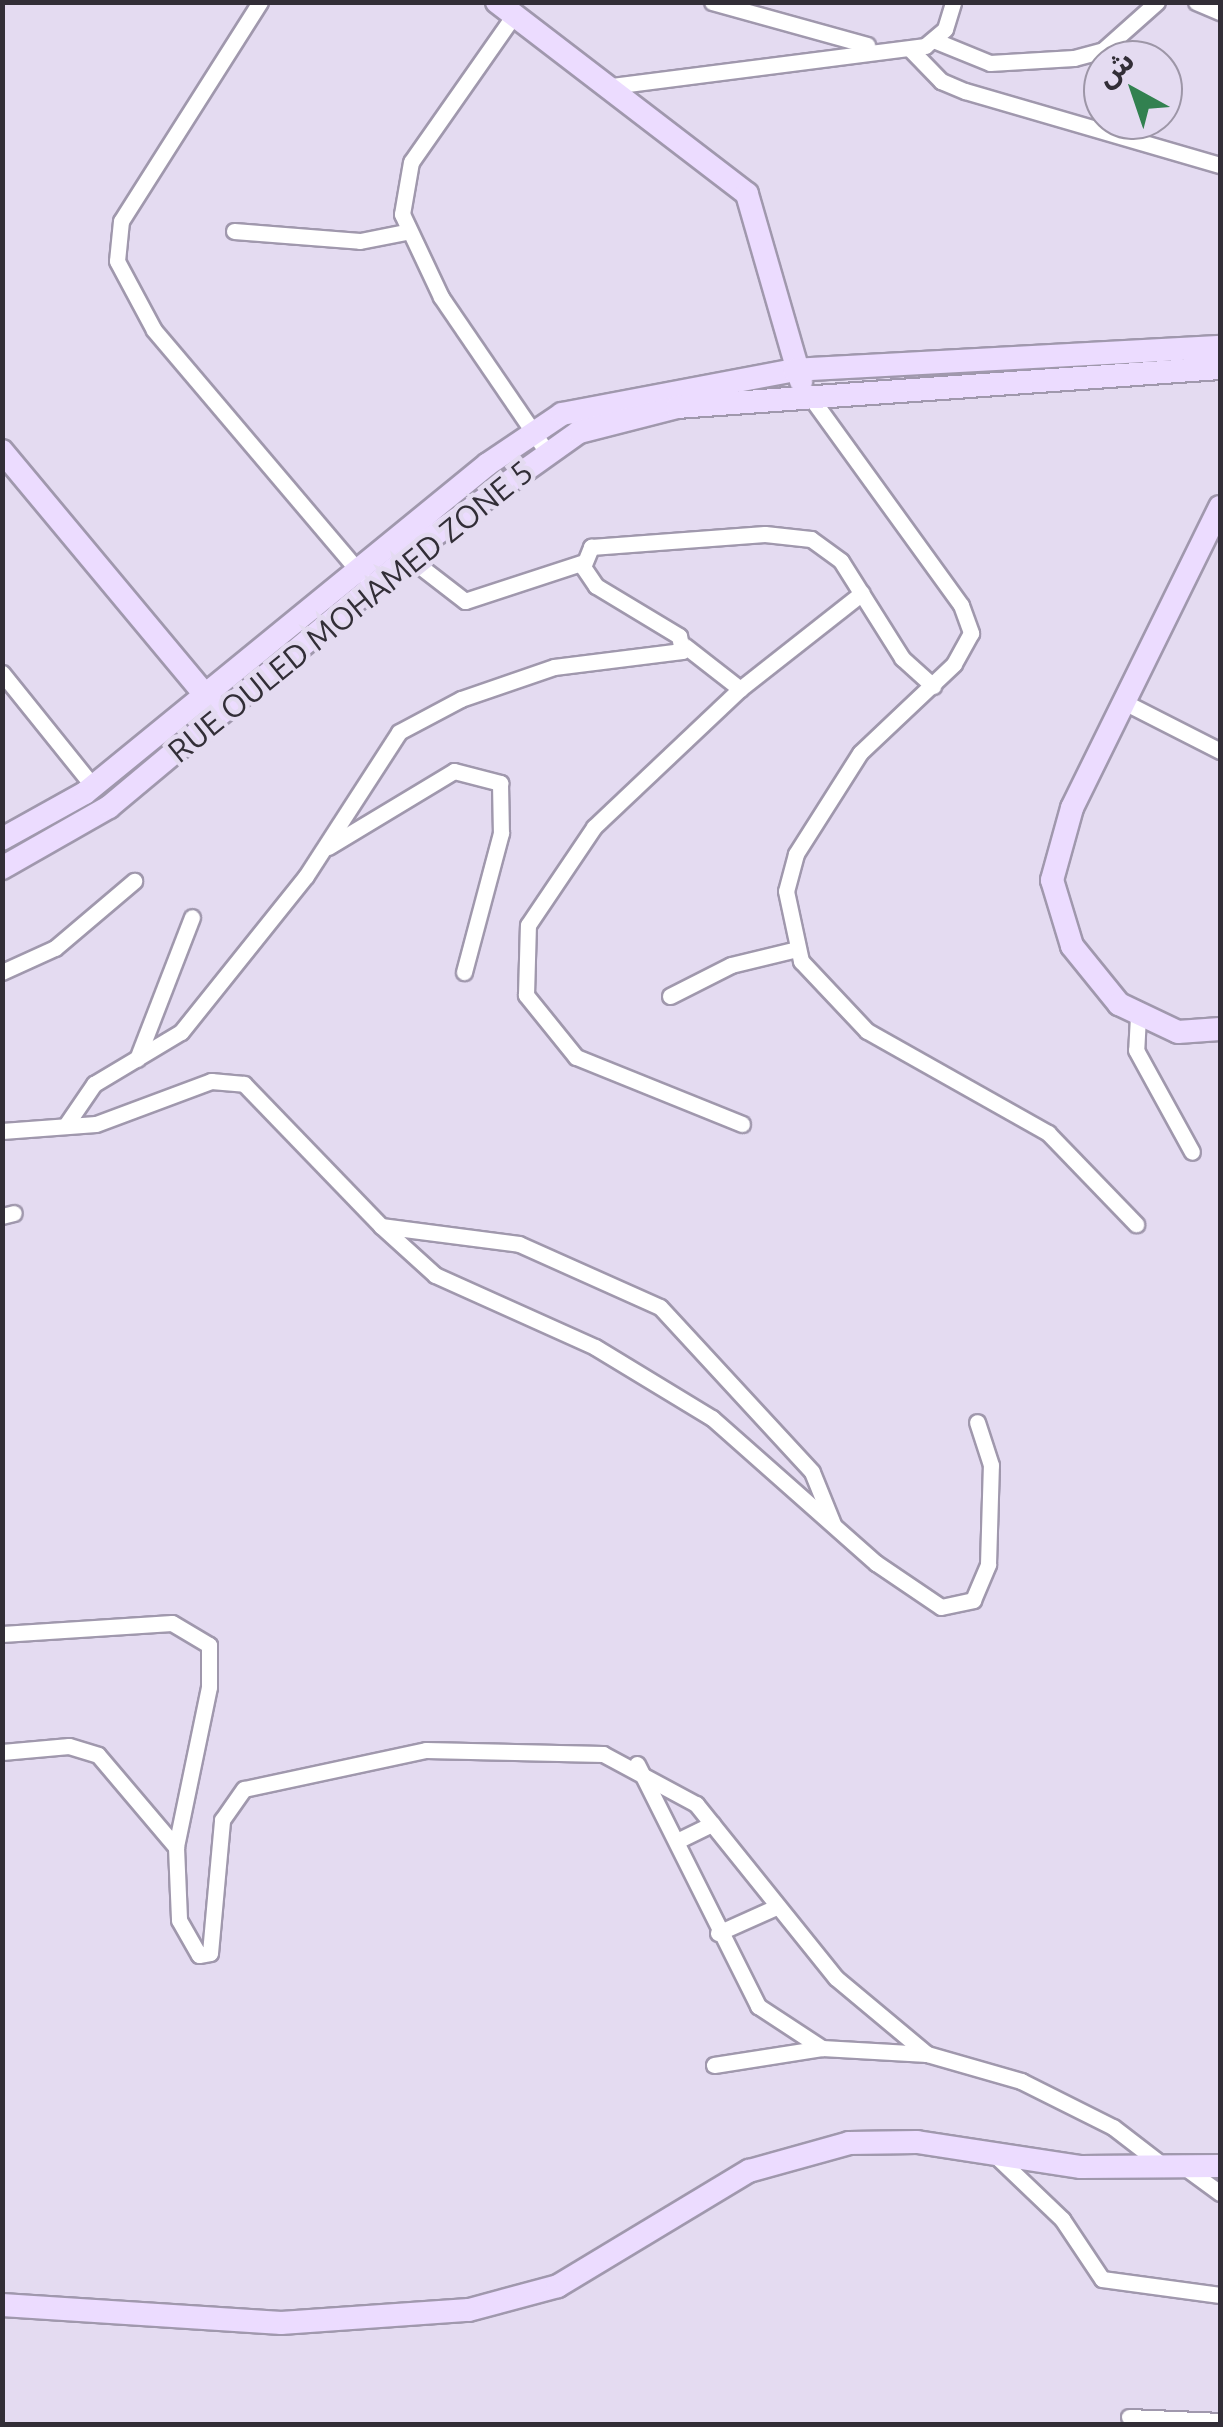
<!DOCTYPE html>
<meta charset="utf-8">
<style>
body{margin:0}
#map{position:relative;width:1223px;height:2427px;overflow:hidden;background:#e4dbf1;font-family:Ubuntu,"Noto Sans Arabic",sans-serif}
div>[style]{position:absolute}
.roads{filter:drop-shadow(2px 0 #a098ad) drop-shadow(-2px 0 #a098ad) drop-shadow(0 2px #a098ad) drop-shadow(0 -2px #a098ad)}
.street>*{height:15px;margin:-7.5px;padding:0 7.5px;transform-origin:7.5px;border-radius:7.5px;background:#fff}
.secondary>*{height:22px;margin:-11px;padding:0 11px;transform-origin:11px;border-radius:11px;background:#ecdcff}
span{translate:-50% -50%;white-space:nowrap;text-align:center;line-height:1.15;-webkit-text-stroke:9px #e4dbf1;paint-order:stroke}
.street-label{font-size:32px;color:#322e37}
.frame{position:absolute;inset:0;border:5px solid #322e37;pointer-events:none}
.north{position:absolute;left:1083px;top:40px;width:100px;height:100px;box-sizing:border-box;background:#e4dbf1;border:2px solid #9d96a7;border-radius:50%;rotate:320deg;font-size:28px;font-weight:700;line-height:40px;text-align:center;color:#322e37}
.north::after{content:'';display:block;margin:auto;width:35px;height:45px;background:#328150;clip-path:polygon(50% 0,100% 100%,50% 72%,0 100%)}
</style>
<div id="map">
<div class="roads">
<div class="street">
<div style="left:260px;top:2px;width:259px;rotate:122.4deg"></div>
<div style="left:121px;top:221px;width:40px;rotate:95.7deg"></div>
<div style="left:117px;top:261px;width:78px;rotate:61.8deg"></div>
<div style="left:154px;top:330px;width:321px;rotate:49.7deg"></div>
<div style="left:712px;top:2px;width:161px;rotate:15.5deg"></div>
<div style="left:1196px;top:2px;width:26px;rotate:23deg"></div>
<div style="left:514px;top:15px;width:179px;rotate:125deg"></div>
<div style="left:411px;top:162px;width:53px;rotate:99.8deg"></div>
<div style="left:402px;top:214px;width:92px;rotate:64.8deg"></div>
<div style="left:441px;top:297px;width:186px;rotate:55.7deg"></div>
<div style="left:936px;top:41px;width:58px;rotate:22.2deg"></div>
<div style="left:990px;top:63px;width:84px;rotate:-3.4deg"></div>
<div style="left:1074px;top:58px;width:30px;rotate:-15deg"></div>
<div style="left:1103px;top:50px;width:72px;rotate:-41.6deg"></div>
<div style="left:910px;top:49px;width:45px;rotate:45.9deg"></div>
<div style="left:941px;top:81px;width:26px;rotate:23deg"></div>
<div style="left:965px;top:91px;width:266px;rotate:16.2deg"></div>
<div style="left:612px;top:86px;width:316px;rotate:-7.3deg"></div>
<div style="left:925px;top:46px;width:26px;rotate:-40deg"></div>
<div style="left:945px;top:29px;width:28px;rotate:-73deg"></div>
<div style="left:234px;top:231px;width:126px;rotate:4.5deg"></div>
<div style="left:360px;top:241px;width:47px;rotate:-11.1deg"></div>
<div style="left:809px;top:395px;width:259px;rotate:54.1deg"></div>
<div style="left:961px;top:605px;width:30px;rotate:70deg"></div>
<div style="left:971px;top:633px;width:35px;rotate:119deg"></div>
<div style="left:954px;top:664px;width:129px;rotate:136.6deg"></div>
<div style="left:860px;top:753px;width:120px;rotate:122.4deg"></div>
<div style="left:796px;top:854px;width:38px;rotate:105deg"></div>
<div style="left:786px;top:891px;width:72px;rotate:77.9deg"></div>
<div style="left:801px;top:961px;width:96px;rotate:46.7deg"></div>
<div style="left:867px;top:1031px;width:208px;rotate:29.4deg"></div>
<div style="left:1048px;top:1133px;width:127px;rotate:46deg"></div>
<div style="left:408px;top:557px;width:72px;rotate:37.7deg"></div>
<div style="left:465px;top:601px;width:125px;rotate:-18.1deg"></div>
<div style="left:685px;top:646px;width:70px;rotate:38deg"></div>
<div style="left:2px;top:673px;width:145px;rotate:51.2deg"></div>
<div style="left:1124px;top:702px;width:108px;rotate:27deg"></div>
<div style="left:328px;top:847px;width:147px;rotate:-31.1deg"></div>
<div style="left:454px;top:771px;width:48px;rotate:14.6deg"></div>
<div style="left:500px;top:783px;width:50px;rotate:88.9deg"></div>
<div style="left:501px;top:833px;width:144px;rotate:104.9deg"></div>
<div style="left:2px;top:972px;width:58px;rotate:-24.4deg"></div>
<div style="left:55px;top:948px;width:104px;rotate:-40.3deg"></div>
<div style="left:670px;top:996px;width:68px;rotate:-26.9deg"></div>
<div style="left:731px;top:965px;width:68px;rotate:-13.6deg"></div>
<div style="left:1138px;top:1016px;width:34px;rotate:93deg"></div>
<div style="left:1136px;top:1050px;width:116px;rotate:61.2deg"></div>
<div style="left:137px;top:1059px;width:152px;rotate:-68.8deg"></div>
<div style="left:742px;top:1124px;width:179px;rotate:-158deg"></div>
<div style="left:576px;top:1057px;width:80px;rotate:-128.9deg"></div>
<div style="left:526px;top:995px;width:70px;rotate:-88.4deg"></div>
<div style="left:528px;top:925px;width:118px;rotate:-56deg"></div>
<div style="left:594px;top:827px;width:201px;rotate:-43.4deg"></div>
<div style="left:740px;top:689px;width:155px;rotate:-38.2deg"></div>
<div style="left:66px;top:1125px;width:50px;rotate:-55.7deg"></div>
<div style="left:94px;top:1084px;width:101px;rotate:-30.9deg"></div>
<div style="left:181px;top:1032px;width:200px;rotate:-51.3deg"></div>
<div style="left:306px;top:876px;width:171px;rotate:-57.1deg"></div>
<div style="left:399px;top:732px;width:70px;rotate:-28deg"></div>
<div style="left:461px;top:699px;width:98px;rotate:-19deg"></div>
<div style="left:554px;top:667px;width:129px;rotate:-7.1deg"></div>
<div style="left:682px;top:651px;width:15px;rotate:-101deg"></div>
<div style="left:679px;top:636px;width:97px;rotate:-148.9deg"></div>
<div style="left:596px;top:586px;width:23px;rotate:-124deg"></div>
<div style="left:583px;top:567px;width:22px;rotate:-68deg"></div>
<div style="left:591px;top:547px;width:174px;rotate:-4.3deg"></div>
<div style="left:765px;top:534px;width:46px;rotate:6.2deg"></div>
<div style="left:811px;top:539px;width:37px;rotate:36deg"></div>
<div style="left:841px;top:561px;width:115px;rotate:57.8deg"></div>
<div style="left:902px;top:658px;width:42px;rotate:42.1deg"></div>
<div style="left:2px;top:1131px;width:94px;rotate:-4.3deg"></div>
<div style="left:96px;top:1124px;width:123px;rotate:-20.5deg"></div>
<div style="left:211px;top:1081px;width:33px;rotate:5deg"></div>
<div style="left:244px;top:1084px;width:197px;rotate:46deg"></div>
<div style="left:381px;top:1226px;width:139px;rotate:7.4deg"></div>
<div style="left:519px;top:1244px;width:154px;rotate:24.1deg"></div>
<div style="left:660px;top:1307px;width:224px;rotate:47.3deg"></div>
<div style="left:812px;top:1472px;width:56px;rotate:68deg"></div>
<div style="left:2px;top:1216px;width:12px;rotate:-14deg"></div>
<div style="left:381px;top:1226px;width:73px;rotate:42.2deg"></div>
<div style="left:435px;top:1275px;width:175px;rotate:24.2deg"></div>
<div style="left:595px;top:1347px;width:137px;rotate:31.3deg"></div>
<div style="left:712px;top:1418px;width:219px;rotate:41.5deg"></div>
<div style="left:876px;top:1563px;width:78px;rotate:34.1deg"></div>
<div style="left:941px;top:1607px;width:33px;rotate:-12deg"></div>
<div style="left:973px;top:1600px;width:39px;rotate:-67deg"></div>
<div style="left:988px;top:1564px;width:99px;rotate:-88.3deg"></div>
<div style="left:991px;top:1465px;width:45px;rotate:-108deg"></div>
<div style="left:2px;top:1634px;width:170px;rotate:-3.7deg"></div>
<div style="left:172px;top:1623px;width:43px;rotate:30.7deg"></div>
<div style="left:209px;top:1645px;width:42px;rotate:90deg"></div>
<div style="left:209px;top:1687px;width:163px;rotate:101.7deg"></div>
<div style="left:176px;top:1847px;width:73px;rotate:87.6deg"></div>
<div style="left:179px;top:1920px;width:40px;rotate:60.3deg"></div>
<div style="left:199px;top:1955px;width:11px;rotate:-10deg"></div>
<div style="left:210px;top:1953px;width:134px;rotate:-84.8deg"></div>
<div style="left:222px;top:1820px;width:38px;rotate:-55deg"></div>
<div style="left:244px;top:1789px;width:186px;rotate:-12.1deg"></div>
<div style="left:426px;top:1750px;width:177px;rotate:1.3deg"></div>
<div style="left:603px;top:1754px;width:106px;rotate:28.3deg"></div>
<div style="left:696px;top:1804px;width:223px;rotate:51.2deg"></div>
<div style="left:836px;top:1978px;width:119px;rotate:39.9deg"></div>
<div style="left:2px;top:1752px;width:67px;rotate:-5.1deg"></div>
<div style="left:69px;top:1746px;width:30px;rotate:17deg"></div>
<div style="left:98px;top:1755px;width:121px;rotate:49.7deg"></div>
<div style="left:637px;top:1764px;width:271px;rotate:63.4deg"></div>
<div style="left:758px;top:2006px;width:77px;rotate:33.3deg"></div>
<div style="left:822px;top:2048px;width:105px;rotate:3.3deg"></div>
<div style="left:927px;top:2054px;width:98px;rotate:16deg"></div>
<div style="left:1021px;top:2081px;width:103px;rotate:26.6deg"></div>
<div style="left:1113px;top:2127px;width:66px;rotate:37.6deg"></div>
<div style="left:679px;top:1840px;width:37px;rotate:-26deg"></div>
<div style="left:718px;top:1933px;width:64px;rotate:-24.1deg"></div>
<div style="left:714px;top:2065px;width:109px;rotate:-8.9deg"></div>
<div style="left:995px;top:2155px;width:93px;rotate:43.7deg"></div>
<div style="left:1062px;top:2219px;width:72px;rotate:56.3deg"></div>
<div style="left:1102px;top:2279px;width:119px;rotate:7.7deg"></div>
<div style="left:1187px;top:2169px;width:41px;rotate:36deg"></div>
<div style="left:1129px;top:2417px;width:91px;rotate:2.5deg"></div>
</div>
<div class="secondary">
<div style="left:497px;top:2px;width:315px;rotate:37.5deg"></div>
<div style="left:747px;top:194px;width:195px;rotate:73.9deg"></div>
<div style="left:2px;top:451px;width:333px;rotate:50.2deg"></div>
<div style="left:1220px;top:507px;width:335px;rotate:116.2deg"></div>
<div style="left:1072px;top:808px;width:75px;rotate:105.5deg"></div>
<div style="left:1052px;top:880px;width:69px;rotate:73.1deg"></div>
<div style="left:1072px;top:946px;width:75px;rotate:51deg"></div>
<div style="left:1119px;top:1004px;width:65px;rotate:25.4deg"></div>
<div style="left:1178px;top:1032px;width:42px;rotate:-4.1deg"></div>
<div style="left:2px;top:839px;width:95px;rotate:-29deg"></div>
<div style="left:85px;top:793px;width:520px;rotate:-39.23deg"></div>
<div style="left:488px;top:464px;width:89px;rotate:-34deg"></div>
<div style="left:562px;top:414px;width:236px;rotate:-10.7deg"></div>
<div style="left:794px;top:370px;width:427px;rotate:-3.1deg"></div>
<div style="left:2px;top:868px;width:123px;rotate:-29.7deg"></div>
<div style="left:109px;top:807px;width:417px;rotate:-39.9deg"></div>
<div style="left:429px;top:539px;width:184px;rotate:-35.5deg"></div>
<div style="left:579px;top:432px;width:101px;rotate:-14.3deg"></div>
<div style="left:677px;top:407px;width:544px;rotate:-4.11deg"></div>
<div style="left:2px;top:2305px;width:280px;rotate:3.7deg"></div>
<div style="left:281px;top:2323px;width:188px;rotate:-4deg"></div>
<div style="left:469px;top:2310px;width:92px;rotate:-15.1deg"></div>
<div style="left:558px;top:2286px;width:223px;rotate:-31.1deg"></div>
<div style="left:749px;top:2171px;width:104px;rotate:-15.6deg"></div>
<div style="left:849px;top:2143px;width:68px;rotate:-0.8deg"></div>
<div style="left:917px;top:2142px;width:166px;rotate:8.7deg"></div>
<div style="left:1081px;top:2167px;width:139px;rotate:-0.4deg"></div>
</div>
</div>
<div class="street-label">
<span style="left:350px;top:611px;rotate:-39deg">RUE OULED MOHAMED ZONE 5</span>
</div>
<div class="frame"></div>
<div class="north">ش</div>
</div>
